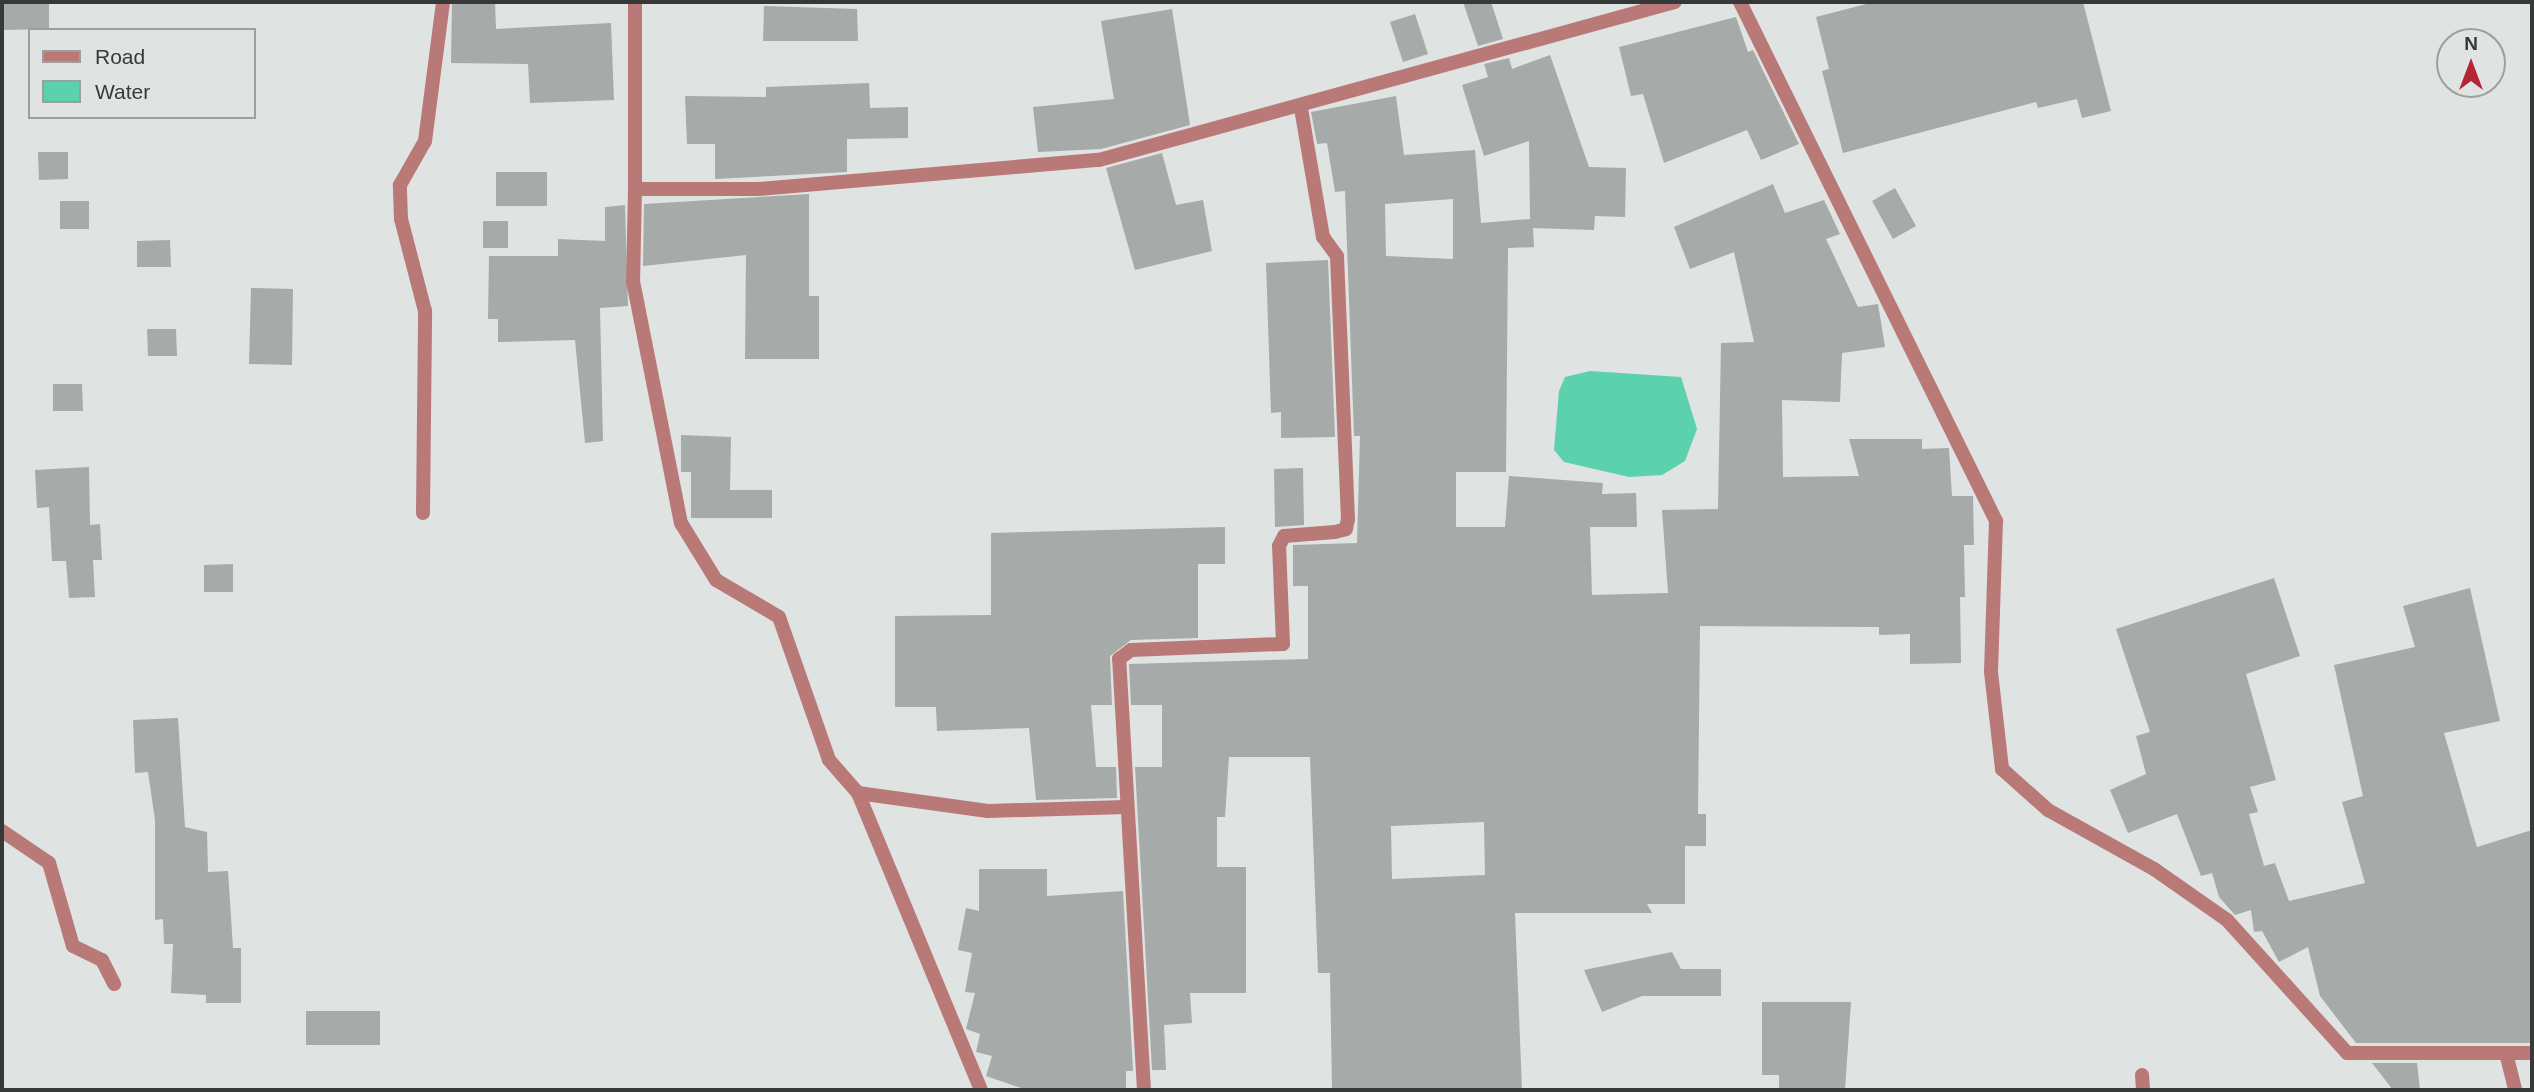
<!DOCTYPE html>
<style>
body{margin:0}
#map{position:relative;width:2534px;height:1092px;overflow:hidden;background:#dfe3e1;font-family:Helvetica,sans-serif}
div>[style]{position:absolute}
.water>*{inset:0;background:#5bd1ad}
.building>*{inset:0;background:#a6aaa8}
.minor>*{height:14px;margin:-7px;padding:0 7px;transform-origin:7px;border-radius:7px;background:#b97977}
span{translate:-50% -50%;white-space:nowrap;text-align:center;line-height:1.15;-webkit-text-stroke:7px #dfe3e1;paint-order:stroke}
.frame{position:absolute;inset:0;border:4px solid #373938;pointer-events:none}
.legend{position:absolute;left:28px;top:28px;width:228px;height:91px;box-sizing:border-box;background:#dfe3e1;border:2px solid #9c9f9d;margin:0;padding:9px 12px;list-style:none;font-size:21px;color:#373938}
.legend li{display:flex;align-items:center;gap:14px;height:35px}
.legend b{width:35px;border:2px solid #9c9f9d}
.north{position:absolute;left:2436px;top:28px;width:70px;height:70px;box-sizing:border-box;background:#dfe3e1;border:2px solid #9c9f9d;border-radius:50%;rotate:0deg;font-size:19px;font-weight:700;line-height:28px;text-align:center;color:#373938}
.north::after{content:'';display:block;margin:auto;width:24px;height:32px;background:#b62435;clip-path:polygon(50% 0,100% 100%,50% 72%,0 100%)}
</style>
<div id="map">
<div class="water">
<div style="clip-path:polygon(1590px 371px,1681px 377px,1697px 429px,1685px 461px,1662px 475px,1629px 477px,1564px 462px,1554px 450px,1559px 391px,1565px 377px)"></div>
</div>
<div class="building">
<div style="clip-path:polygon(2px 2px,49px 2px,49px 29px,2px 30px)"></div>
<div style="clip-path:polygon(452px 2px,495px 2px,496px 29px,611px 23px,614px 100px,530px 103px,528px 64px,451px 63px)"></div>
<div style="clip-path:polygon(1463px 2px,1491px 2px,1503px 39px,1478px 46px)"></div>
<div style="clip-path:polygon(1874px 2px,2083px 2px,2111px 111px,2082px 118px,2077px 99px,2038px 108px,2036px 102px,1843px 153px,1822px 71px,1829px 69px,1816px 17px)"></div>
<div style="clip-path:polygon(764px 6px,857px 9px,858px 41px,763px 41px)"></div>
<div style="clip-path:polygon(1172px 9px,1190px 125px,1101px 149px,1038px 152px,1033px 107px,1114px 99px,1101px 21px)"></div>
<div style="clip-path:polygon(1415px 14px,1428px 54px,1403px 62px,1390px 22px)"></div>
<div style="clip-path:polygon(1736px 17px,1748px 52px,1753px 50px,1799px 144px,1761px 160px,1747px 130px,1664px 163px,1643px 94px,1631px 96px,1619px 47px)"></div>
<div style="clip-path:polygon(evenodd,1550px 55px,1589px 167px,1626px 168px,1625px 217px,1595px 216px,1594px 230px,1533px 228px,1534px 247px,1508px 248px,1506px 472px,1456px 472px,1456px 527px,1505px 527px,1509px 476px,1603px 483px,1602px 494px,1636px 493px,1637px 527px,1590px 527px,1592px 595px,1668px 593px,1662px 510px,1718px 509px,1721px 343px,1754px 342px,1734px 252px,1690px 269px,1674px 227px,1773px 184px,1785px 213px,1824px 200px,1840px 234px,1826px 239px,1858px 307px,1878px 304px,1885px 347px,1842px 353px,1840px 402px,1782px 400px,1783px 477px,1859px 476px,1849px 439px,1922px 439px,1922px 449px,1949px 448px,1952px 496px,1973px 496px,1974px 545px,1964px 545px,1965px 597px,1960px 597px,1961px 663px,1910px 664px,1910px 634px,1879px 635px,1879px 627px,1700px 626px,1698px 814px,1706px 814px,1706px 846px,1685px 846px,1685px 904px,1647px 904px,1652px 913px,1515px 913px,1522px 1090px,1332px 1090px,1330px 973px,1318px 973px,1310px 757px,1229px 757px,1225px 817px,1217px 817px,1217px 867px,1246px 867px,1246px 993px,1190px 993px,1192px 1023px,1164px 1025px,1166px 1070px,1152px 1070px,1135px 767px,1162px 767px,1162px 705px,1131px 705px,1129px 664px,1308px 659px,1308px 586px,1293px 586px,1293px 545px,1357px 543px,1360px 436px,1354px 436px,1345px 191px,1335px 192px,1327px 143px,1317px 144px,1311px 112px,1396px 96px,1404px 155px,1475px 150px,1481px 223px,1530px 219px,1529px 141px,1484px 156px,1462px 85px,1488px 77px,1484px 64px,1509px 58px,1512px 69px,1550px 55px,1453px 199px,1453px 259px,1386px 256px,1385px 204px,1453px 199px,1550px 55px,1484px 822px,1485px 875px,1392px 879px,1391px 826px,1484px 822px)"></div>
<div style="clip-path:polygon(869px 83px,870px 108px,908px 107px,908px 138px,847px 139px,847px 172px,715px 179px,715px 144px,687px 144px,685px 96px,766px 97px,766px 87px)"></div>
<div style="clip-path:polygon(38px 152px,68px 152px,68px 179px,39px 180px)"></div>
<div style="clip-path:polygon(1162px 153px,1176px 205px,1203px 200px,1212px 251px,1135px 270px,1106px 168px)"></div>
<div style="clip-path:polygon(496px 172px,547px 172px,547px 206px,496px 206px)"></div>
<div style="clip-path:polygon(1895px 188px,1916px 226px,1893px 239px,1872px 201px)"></div>
<div style="clip-path:polygon(809px 194px,809px 296px,819px 296px,819px 359px,745px 359px,746px 255px,643px 266px,644px 204px)"></div>
<div style="clip-path:polygon(60px 201px,89px 201px,89px 229px,60px 229px)"></div>
<div style="clip-path:polygon(625px 205px,628px 306px,600px 308px,603px 441px,585px 443px,575px 340px,498px 342px,498px 319px,488px 319px,489px 256px,558px 256px,558px 239px,605px 241px,605px 207px)"></div>
<div style="clip-path:polygon(483px 221px,508px 221px,508px 248px,483px 248px)"></div>
<div style="clip-path:polygon(170px 240px,171px 267px,137px 267px,137px 241px)"></div>
<div style="clip-path:polygon(1328px 260px,1335px 437px,1281px 438px,1281px 412px,1271px 413px,1266px 263px)"></div>
<div style="clip-path:polygon(251px 288px,293px 289px,292px 365px,249px 364px)"></div>
<div style="clip-path:polygon(147px 329px,176px 329px,177px 356px,148px 356px)"></div>
<div style="clip-path:polygon(53px 384px,82px 384px,83px 411px,53px 411px)"></div>
<div style="clip-path:polygon(681px 435px,731px 437px,730px 490px,772px 490px,772px 518px,691px 518px,691px 472px,681px 472px)"></div>
<div style="clip-path:polygon(89px 467px,90px 525px,100px 524px,102px 560px,93px 560px,95px 597px,69px 598px,66px 561px,52px 561px,49px 507px,37px 508px,35px 470px)"></div>
<div style="clip-path:polygon(1303px 468px,1304px 525px,1275px 527px,1274px 469px)"></div>
<div style="clip-path:polygon(1225px 527px,1225px 564px,1198px 564px,1198px 638px,1131px 640px,1110px 656px,1112px 705px,1091px 705px,1096px 767px,1116px 767px,1117px 798px,1036px 800px,1029px 728px,937px 731px,936px 707px,895px 707px,895px 616px,991px 615px,991px 533px)"></div>
<div style="clip-path:polygon(233px 564px,233px 592px,204px 592px,204px 565px)"></div>
<div style="clip-path:polygon(2274px 578px,2300px 656px,2246px 674px,2276px 780px,2250px 787px,2258px 812px,2249px 814px,2264px 866px,2275px 863px,2289px 901px,2365px 883px,2342px 802px,2363px 796px,2334px 665px,2415px 647px,2403px 606px,2470px 588px,2500px 721px,2444px 733px,2477px 847px,2532px 830px,2532px 1043px,2356px 1043px,2320px 996px,2308px 947px,2279px 962px,2262px 931px,2254px 932px,2251px 910px,2235px 915px,2219px 897px,2212px 873px,2201px 876px,2177px 814px,2128px 833px,2110px 790px,2146px 774px,2136px 736px,2150px 732px,2116px 629px)"></div>
<div style="clip-path:polygon(178px 718px,185px 827px,207px 832px,208px 872px,228px 871px,233px 948px,241px 948px,241px 1003px,206px 1003px,206px 995px,171px 993px,173px 944px,164px 944px,163px 919px,155px 920px,155px 820px,148px 772px,135px 773px,133px 720px)"></div>
<div style="clip-path:polygon(979px 869px,1047px 869px,1047px 896px,1123px 891px,1133px 1071px,1126px 1071px,1126px 1090px,1027px 1090px,986px 1076px,992px 1056px,976px 1052px,980px 1034px,966px 1029px,975px 993px,965px 992px,972px 953px,958px 950px,966px 908px,979px 911px)"></div>
<div style="clip-path:polygon(1672px 952px,1681px 969px,1721px 969px,1721px 996px,1642px 996px,1602px 1012px,1584px 970px)"></div>
<div style="clip-path:polygon(1762px 1002px,1851px 1002px,1845px 1090px,1779px 1090px,1779px 1075px,1762px 1075px)"></div>
<div style="clip-path:polygon(306px 1011px,380px 1011px,380px 1045px,306px 1045px)"></div>
<div style="clip-path:polygon(2372px 1063px,2417px 1063px,2420px 1090px,2393px 1090px)"></div>
</div>
<div class="minor">
<div style="left:635px;top:2px;width:187px;rotate:90deg"></div>
<div style="left:635px;top:189px;width:123px"></div>
<div style="left:758px;top:189px;width:342px;rotate:-4.9deg"></div>
<div style="left:1099px;top:160px;width:597px;rotate:-15.34deg"></div>
<div style="left:1740px;top:2px;width:579px;rotate:63.74deg"></div>
<div style="left:1996px;top:521px;width:151px;rotate:91.9deg"></div>
<div style="left:1991px;top:672px;width:98px;rotate:83.5deg"></div>
<div style="left:2002px;top:769px;width:62px;rotate:41.7deg"></div>
<div style="left:2048px;top:810px;width:121px;rotate:29.1deg"></div>
<div style="left:2154px;top:869px;width:89px;rotate:34.9deg"></div>
<div style="left:2227px;top:920px;width:179px;rotate:47.9deg"></div>
<div style="left:2347px;top:1053px;width:185px"></div>
<div style="left:635px;top:189px;width:92px;rotate:91.2deg"></div>
<div style="left:633px;top:281px;width:247px;rotate:78.8deg"></div>
<div style="left:681px;top:523px;width:67px;rotate:58.4deg"></div>
<div style="left:716px;top:580px;width:73px;rotate:30.4deg"></div>
<div style="left:779px;top:617px;width:151px;rotate:70.7deg"></div>
<div style="left:829px;top:760px;width:44px;rotate:48.7deg"></div>
<div style="left:858px;top:793px;width:131px;rotate:7.9deg"></div>
<div style="left:988px;top:811px;width:138px;rotate:-1.7deg"></div>
<div style="left:423px;top:513px;width:202px;rotate:-89.4deg"></div>
<div style="left:425px;top:311px;width:95px;rotate:-104.6deg"></div>
<div style="left:401px;top:219px;width:34px;rotate:-92deg"></div>
<div style="left:400px;top:185px;width:51px;rotate:-60.4deg"></div>
<div style="left:425px;top:141px;width:140px;rotate:-82.6deg"></div>
<div style="left:858px;top:793px;width:321px;rotate:67.5deg"></div>
<div style="left:2px;top:831px;width:57px;rotate:34.2deg"></div>
<div style="left:49px;top:863px;width:86px;rotate:73.9deg"></div>
<div style="left:73px;top:946px;width:32px;rotate:26deg"></div>
<div style="left:102px;top:960px;width:27px;rotate:63deg"></div>
<div style="left:2506px;top:1053px;width:38px;rotate:76deg"></div>
<div style="left:2142px;top:1075px;width:15px;rotate:86deg"></div>
<div style="left:1144px;top:1090px;width:432px;rotate:-93.3deg"></div>
<div style="left:1119px;top:659px;width:15px;rotate:-37deg"></div>
<div style="left:1131px;top:650px;width:152px;rotate:-2.3deg"></div>
<div style="left:1283px;top:644px;width:98px;rotate:-92.3deg"></div>
<div style="left:1279px;top:546px;width:11px;rotate:-63deg"></div>
<div style="left:1284px;top:536px;width:51px;rotate:-4.5deg"></div>
<div style="left:1335px;top:532px;width:11px;rotate:-15deg"></div>
<div style="left:1346px;top:529px;width:10px;rotate:-79deg"></div>
<div style="left:1348px;top:519px;width:263px;rotate:-92.4deg"></div>
<div style="left:1337px;top:256px;width:24px;rotate:-126deg"></div>
<div style="left:1323px;top:237px;width:131px;rotate:-99.7deg"></div>
</div>
<div class="frame"></div>
<ul class="legend">
<li><b style="height:9px;background:#b97977"></b>Road</li>
<li><b style="height:19px;background:#5bd1ad"></b>Water</li>
</ul>
<div class="north">N</div>
</div>
